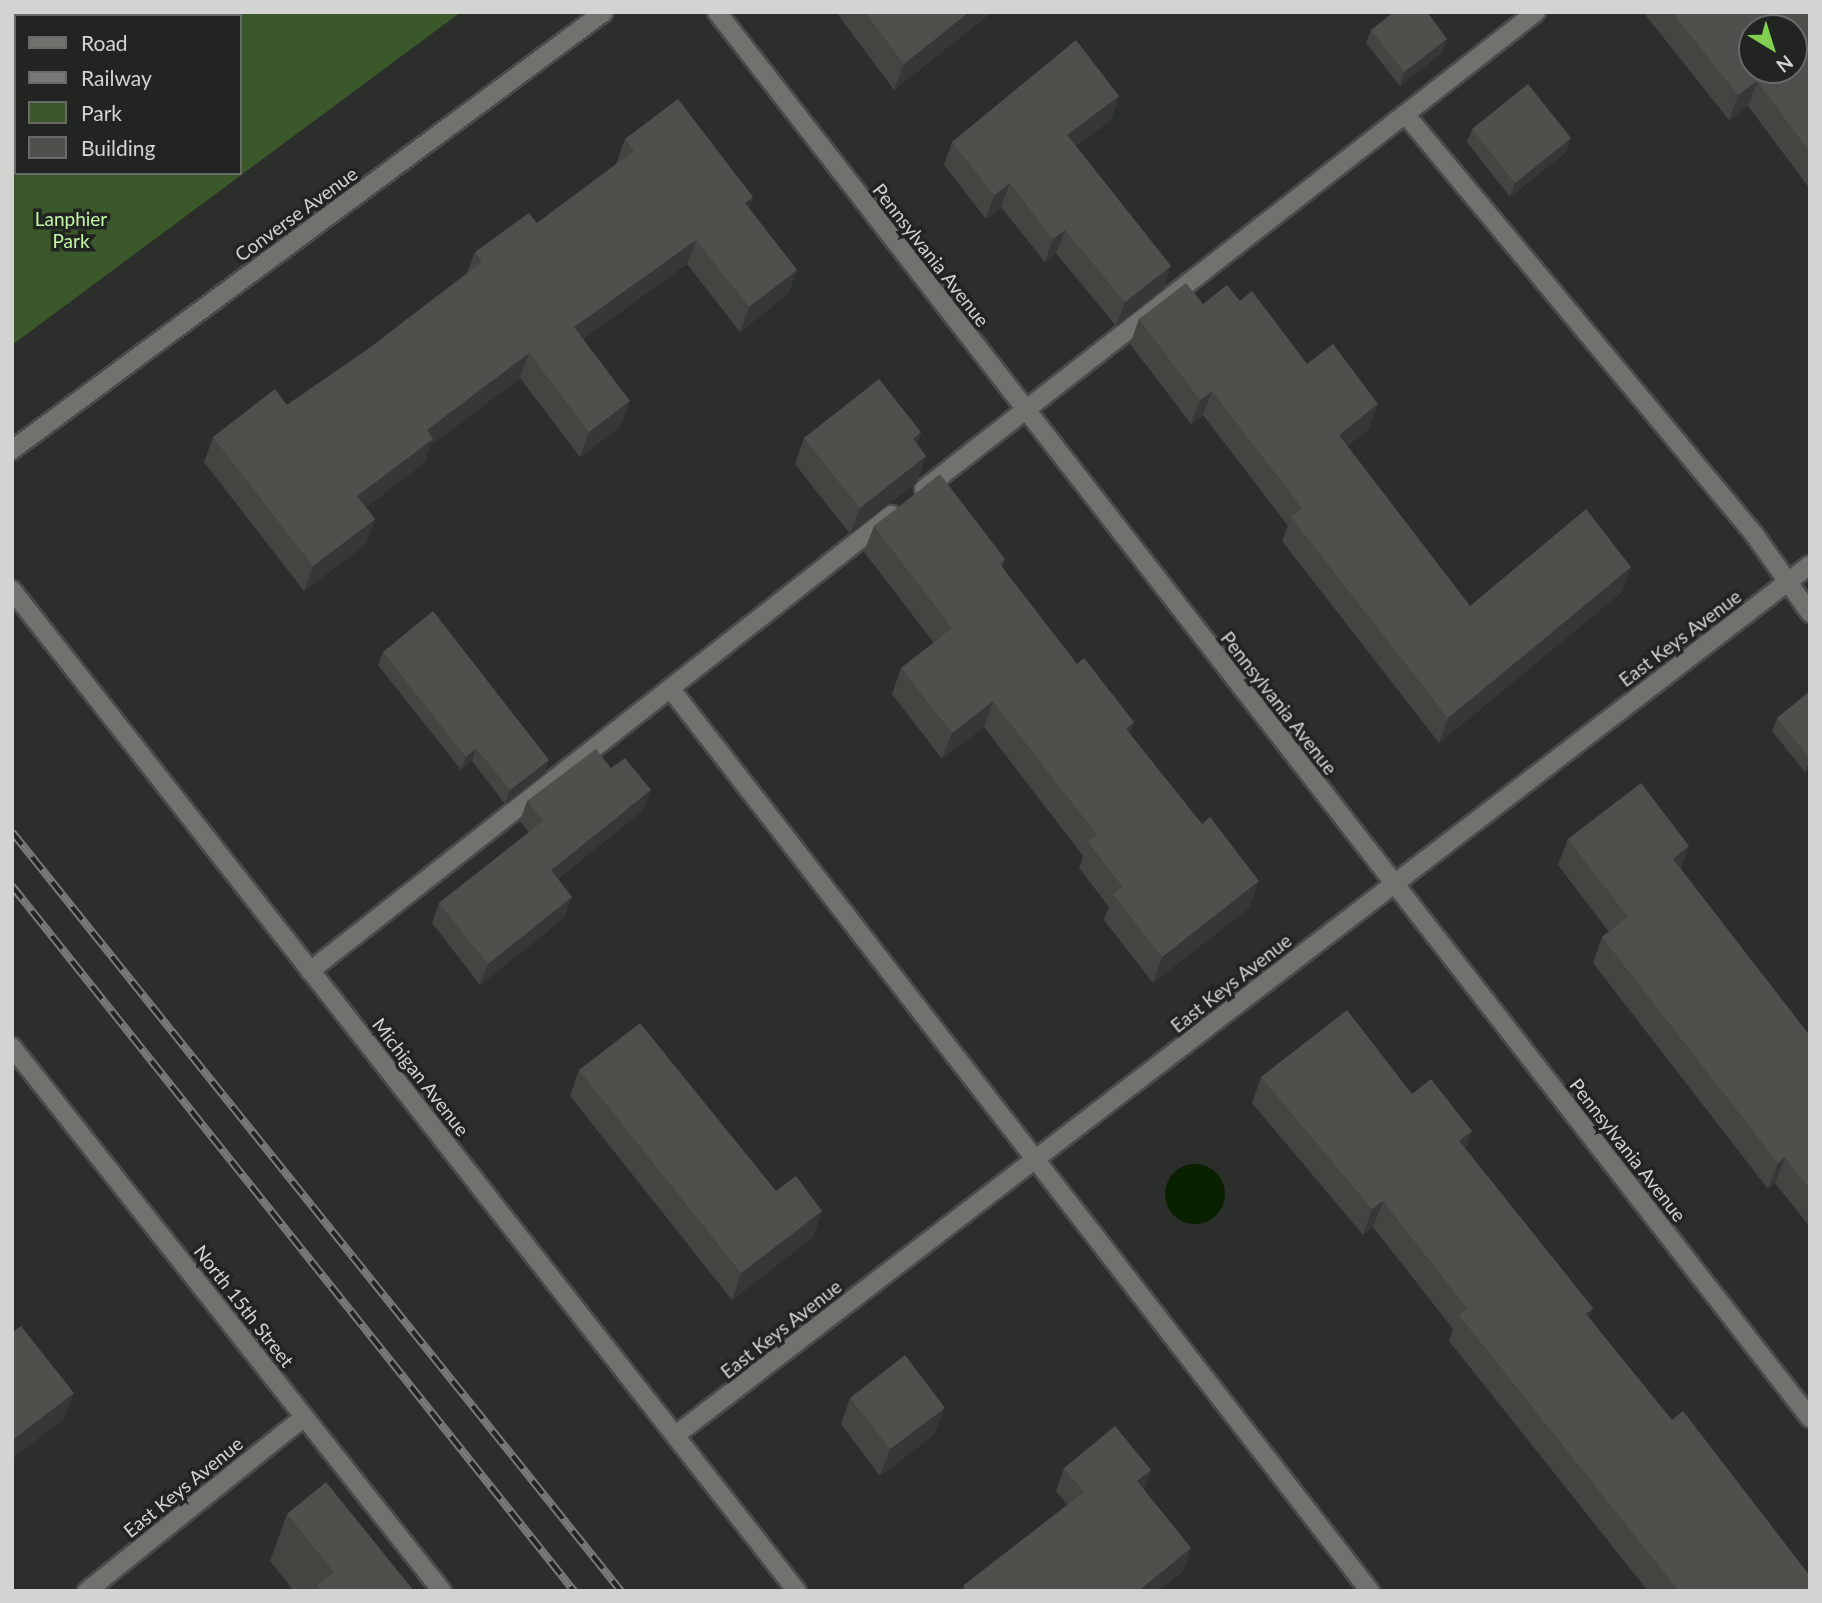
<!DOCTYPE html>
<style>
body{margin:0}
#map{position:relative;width:1822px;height:1603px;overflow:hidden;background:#2c2e2b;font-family:Lato,sans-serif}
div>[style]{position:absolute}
.green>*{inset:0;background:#3a5829}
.water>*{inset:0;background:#092100}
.round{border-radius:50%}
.roads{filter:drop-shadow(2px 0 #494b48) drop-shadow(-2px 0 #494b48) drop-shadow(0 2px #494b48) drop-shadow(0 -2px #494b48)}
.minor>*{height:18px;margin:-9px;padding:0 9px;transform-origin:9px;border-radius:9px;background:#70726e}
.rail>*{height:8px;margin-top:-4px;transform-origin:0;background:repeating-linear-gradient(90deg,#222421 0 16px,#787a77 0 32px);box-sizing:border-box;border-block:2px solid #787a77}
.wall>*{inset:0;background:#434541}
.shaded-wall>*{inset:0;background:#373835}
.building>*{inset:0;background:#4e504c}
span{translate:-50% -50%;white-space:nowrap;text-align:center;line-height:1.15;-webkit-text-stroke:7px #222421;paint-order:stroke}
.street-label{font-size:19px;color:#d2d4d2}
.park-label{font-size:19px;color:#c0f6a4}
.frame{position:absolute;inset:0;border:14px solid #d2d4d2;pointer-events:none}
.legend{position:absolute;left:14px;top:14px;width:228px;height:161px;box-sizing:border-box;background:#222421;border:2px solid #686a68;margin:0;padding:9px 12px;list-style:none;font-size:21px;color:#d2d4d2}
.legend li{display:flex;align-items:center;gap:14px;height:35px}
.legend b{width:35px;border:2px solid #686a68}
.north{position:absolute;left:1738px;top:14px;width:70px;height:70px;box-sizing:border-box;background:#222421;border:2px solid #686a68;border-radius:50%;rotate:142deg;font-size:19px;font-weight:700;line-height:28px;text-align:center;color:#d2d4d2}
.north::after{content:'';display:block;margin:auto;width:24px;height:32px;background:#81d050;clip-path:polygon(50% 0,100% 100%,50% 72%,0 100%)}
</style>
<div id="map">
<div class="green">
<div style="clip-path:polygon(evenodd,12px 12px,461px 12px,12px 345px,12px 12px,16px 16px,240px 16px,240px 173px,16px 173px,16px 16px)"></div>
</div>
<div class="water">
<div class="round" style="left:1165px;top:1164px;width:60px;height:60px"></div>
</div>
<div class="roads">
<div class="minor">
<div style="left:717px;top:12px;width:1781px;rotate:52.14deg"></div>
<div style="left:1405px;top:114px;width:546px;rotate:50.28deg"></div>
<div style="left:1754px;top:534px;width:97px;rotate:54.7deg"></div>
<div style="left:12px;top:450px;width:736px;rotate:-36.5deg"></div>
<div style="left:924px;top:489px;width:776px;rotate:-37.93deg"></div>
<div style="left:12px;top:590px;width:1272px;rotate:51.9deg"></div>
<div style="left:670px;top:688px;width:1143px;rotate:52.22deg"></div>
<div style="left:310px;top:971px;width:739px;rotate:-38.13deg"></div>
<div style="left:12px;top:1047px;width:693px;rotate:51.68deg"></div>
<div style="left:677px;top:1434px;width:1428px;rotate:-37.49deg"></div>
<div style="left:87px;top:1591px;width:278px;rotate:-38.7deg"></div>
</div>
</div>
<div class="rail">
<div style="left:12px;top:832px;width:973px;rotate:51.26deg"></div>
<div style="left:12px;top:886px;width:902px;rotate:51.44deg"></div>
</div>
<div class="wall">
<div style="clip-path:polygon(836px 12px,992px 12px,894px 90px)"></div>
<div style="clip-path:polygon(1643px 12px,1810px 12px,1810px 189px,1748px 106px,1729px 120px)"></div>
<div style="clip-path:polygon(1371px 30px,1443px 52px,1400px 86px,1366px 43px)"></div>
<div style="clip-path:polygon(1119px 96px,1111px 120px,1076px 146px,1171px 266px,1163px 289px,1116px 326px,1056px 253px,1045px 262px,1001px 207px,986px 219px,944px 165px,952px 142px)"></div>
<div style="clip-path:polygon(1472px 129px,1571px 138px,1566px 152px,1510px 197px,1467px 142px)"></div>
<div style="clip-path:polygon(625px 139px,749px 208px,797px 270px,788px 294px,740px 332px,687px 264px,583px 339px,621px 426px,580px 457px,520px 378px,431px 445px,424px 463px,366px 507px,375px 519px,366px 544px,304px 591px,204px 462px,213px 437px,287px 405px,368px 349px,467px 273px,475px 252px,537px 223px,616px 164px)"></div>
<div style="clip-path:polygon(1240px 301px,1307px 364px,1369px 429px,1347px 446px,1470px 606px,1622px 592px,1439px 743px,1282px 541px,1288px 526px,1203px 415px,1191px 424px,1130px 344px,1139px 319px,1203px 304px)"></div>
<div style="clip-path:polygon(921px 432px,917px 444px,926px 456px,917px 482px,850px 534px,795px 464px,804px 438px)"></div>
<div style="clip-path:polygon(874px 526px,1005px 559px,1002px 567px,1130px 734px,1250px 907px,1153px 983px,1104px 920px,1109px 907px,1079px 868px,1083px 856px,984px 727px,942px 759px,892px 694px,901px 668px,934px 643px,864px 552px)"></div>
<div style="clip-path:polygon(383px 652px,545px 773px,505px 804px,472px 761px,461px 770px,378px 665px)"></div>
<div style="clip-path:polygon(1810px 691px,1810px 768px,1805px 772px,1772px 731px,1777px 718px)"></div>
<div style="clip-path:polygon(527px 801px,643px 810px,558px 879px,564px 918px,480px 985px,432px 923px,439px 903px,529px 833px,520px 821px)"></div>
<div style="clip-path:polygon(1568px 839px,1681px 869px,1810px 1036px,1810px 1227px,1775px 1183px,1768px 1189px,1593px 963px,1602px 937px,1609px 932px,1558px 865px)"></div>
<div style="clip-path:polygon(579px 1070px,776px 1191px,822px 1211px,813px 1237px,732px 1300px,570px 1096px)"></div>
<div style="clip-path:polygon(1261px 1077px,1412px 1094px,1466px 1149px,1593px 1308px,1589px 1318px,1810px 1591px,1648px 1591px,1449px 1341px,1453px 1329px,1373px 1227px,1363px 1235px,1252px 1103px)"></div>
<div style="clip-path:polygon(850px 1398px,935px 1434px,880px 1476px,841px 1424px)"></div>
<div style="clip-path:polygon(1064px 1468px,1144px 1490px,1191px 1548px,1183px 1571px,1158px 1591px,962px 1591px,964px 1585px,1067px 1505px,1056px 1491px)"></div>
<div style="clip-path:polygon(287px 1514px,414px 1591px,294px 1591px,270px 1561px)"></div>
</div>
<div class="shaded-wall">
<div style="clip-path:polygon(969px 12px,992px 12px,894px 90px,904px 64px)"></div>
<div style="clip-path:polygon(1447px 39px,1443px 52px,1400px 86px,1404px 72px)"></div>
<div style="clip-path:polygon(1757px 81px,1748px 106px,1729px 120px,1738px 95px)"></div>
<div style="clip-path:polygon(1119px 96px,1111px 120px,1059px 159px,1067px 135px)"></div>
<div style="clip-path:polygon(1571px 138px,1566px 152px,1510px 197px,1515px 183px)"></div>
<div style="clip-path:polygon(1010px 183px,1001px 207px,986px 219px,994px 195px)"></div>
<div style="clip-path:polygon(753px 197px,744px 222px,745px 203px)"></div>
<div style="clip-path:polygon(1065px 230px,1056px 253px,1045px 262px,1053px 239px)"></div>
<div style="clip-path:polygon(696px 240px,687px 264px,565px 352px,574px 327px)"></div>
<div style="clip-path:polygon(1171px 266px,1163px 289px,1116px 326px,1125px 302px)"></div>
<div style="clip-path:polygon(797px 270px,788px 294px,740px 332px,749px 307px)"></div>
<div style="clip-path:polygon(529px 353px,520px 378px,431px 445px,424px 463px,348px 520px,357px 496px,427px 430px)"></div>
<div style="clip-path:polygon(1212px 391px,1203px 415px,1191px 424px,1200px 400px)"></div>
<div style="clip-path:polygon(630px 401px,621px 426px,580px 457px,589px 432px)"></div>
<div style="clip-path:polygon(1378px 404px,1369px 429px,1330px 459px,1339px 435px)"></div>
<div style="clip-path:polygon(921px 432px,912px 458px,913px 439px)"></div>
<div style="clip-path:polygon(926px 456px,917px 482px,850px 534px,860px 508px)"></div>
<div style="clip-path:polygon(375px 519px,366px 544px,304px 591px,313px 566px)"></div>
<div style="clip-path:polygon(1631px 567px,1622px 592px,1439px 743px,1448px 718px)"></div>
<div style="clip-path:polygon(993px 701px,984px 727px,942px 759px,952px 733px)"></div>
<div style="clip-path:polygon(1134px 722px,1124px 748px,1126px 729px)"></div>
<div style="clip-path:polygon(476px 748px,472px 761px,461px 770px,466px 757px)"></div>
<div style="clip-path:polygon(1810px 759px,1810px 768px,1805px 772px)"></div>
<div style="clip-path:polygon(549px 760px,545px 773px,505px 804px,510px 790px)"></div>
<div style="clip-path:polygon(651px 790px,643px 810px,543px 891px,551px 870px)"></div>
<div style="clip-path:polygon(1689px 846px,1680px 872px,1673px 859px)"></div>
<div style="clip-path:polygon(1259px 881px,1250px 907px,1153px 983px,1162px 957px)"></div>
<div style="clip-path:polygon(572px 897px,564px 918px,480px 985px,488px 964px)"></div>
<div style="clip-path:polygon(1472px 1131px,1463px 1157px,1459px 1141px)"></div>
<div style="clip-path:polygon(1785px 1157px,1775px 1183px,1768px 1189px,1778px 1163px)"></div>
<div style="clip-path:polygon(1383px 1201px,1373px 1227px,1363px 1235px,1372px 1209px)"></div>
<div style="clip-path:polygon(822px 1211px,813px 1237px,732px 1300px,741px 1273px)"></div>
<div style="clip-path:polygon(1593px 1308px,1583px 1334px,1586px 1314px)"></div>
<div style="clip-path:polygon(74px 1393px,64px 1419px,12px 1459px,12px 1444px,14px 1439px)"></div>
<div style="clip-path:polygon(945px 1408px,935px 1434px,880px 1476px,890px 1449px)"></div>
<div style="clip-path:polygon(1151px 1470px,1143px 1493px,1137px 1481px)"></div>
<div style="clip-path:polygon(1191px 1548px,1183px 1571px,1158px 1591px,1138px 1591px)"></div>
</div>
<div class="building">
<div style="clip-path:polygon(865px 12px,969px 12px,904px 64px)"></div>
<div style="clip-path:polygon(1394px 12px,1427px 12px,1447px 39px,1404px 72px,1371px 30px)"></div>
<div style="clip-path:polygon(evenodd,1672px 12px,1810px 12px,1810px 152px,1757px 81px,1738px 95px,1672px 12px,1752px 28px,1794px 28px,1794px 70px,1752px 70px,1752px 28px)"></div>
<div style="clip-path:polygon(1076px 40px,1119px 96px,1067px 135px,1171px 266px,1125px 302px,1065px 230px,1053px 239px,1010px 183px,994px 195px,952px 142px)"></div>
<div style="clip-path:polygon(1528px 84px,1571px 138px,1515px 183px,1472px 129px)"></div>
<div style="clip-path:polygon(678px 99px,753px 197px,745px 203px,797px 270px,749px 307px,696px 240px,574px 327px,630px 401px,589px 432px,529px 353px,427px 430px,433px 439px,357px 496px,375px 519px,313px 566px,213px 437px,275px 389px,287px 405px,368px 349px,482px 262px,475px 252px,529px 213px,537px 223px,634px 151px,625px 139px)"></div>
<div style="clip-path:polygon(1186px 283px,1203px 304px,1227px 285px,1240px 301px,1252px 291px,1307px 364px,1333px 344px,1378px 404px,1339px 435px,1470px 606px,1586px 509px,1631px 567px,1448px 718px,1291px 517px,1302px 508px,1212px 391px,1200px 400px,1139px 319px)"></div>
<div style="clip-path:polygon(879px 379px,921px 432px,913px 439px,926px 456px,860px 508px,804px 438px)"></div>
<div style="clip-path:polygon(940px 474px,1005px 559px,999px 563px,1077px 664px,1084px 658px,1134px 722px,1126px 729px,1202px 824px,1210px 817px,1259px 881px,1162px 957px,1113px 894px,1123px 887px,1088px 842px,1097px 835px,993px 701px,952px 733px,901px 668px,952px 628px,874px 526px)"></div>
<div style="clip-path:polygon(433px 611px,549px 760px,510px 790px,476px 748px,466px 757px,383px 652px)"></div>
<div style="clip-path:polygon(1810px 691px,1810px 759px,1777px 718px)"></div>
<div style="clip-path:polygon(596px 749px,611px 768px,625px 758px,651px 790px,551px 870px,572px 897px,488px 964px,439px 903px,543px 821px,527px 801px)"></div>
<div style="clip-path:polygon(1641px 783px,1689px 846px,1673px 859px,1810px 1036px,1810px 1189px,1785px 1157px,1778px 1163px,1602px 937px,1628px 917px,1568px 839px)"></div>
<div style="clip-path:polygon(1347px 1010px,1412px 1094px,1431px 1079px,1472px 1131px,1459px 1141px,1593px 1308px,1586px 1314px,1672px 1420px,1683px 1411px,1810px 1576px,1810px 1591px,1679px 1591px,1459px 1315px,1467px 1308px,1383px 1201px,1372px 1209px,1261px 1077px)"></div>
<div style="clip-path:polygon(640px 1023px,776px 1191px,796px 1176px,822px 1211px,741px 1273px,579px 1070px)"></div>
<div style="clip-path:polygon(21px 1326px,74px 1393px,14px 1439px,12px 1437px,12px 1333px)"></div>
<div style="clip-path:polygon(905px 1355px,945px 1408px,890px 1449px,850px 1398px)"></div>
<div style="clip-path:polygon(1115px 1426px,1151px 1470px,1137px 1481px,1191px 1548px,1138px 1591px,968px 1591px,964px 1585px,1084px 1492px,1064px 1468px)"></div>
<div style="clip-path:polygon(326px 1482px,414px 1591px,322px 1591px,317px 1585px,334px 1572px,287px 1514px)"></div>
</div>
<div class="street-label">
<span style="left:296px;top:214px;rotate:-36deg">Converse Avenue</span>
<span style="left:931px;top:255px;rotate:52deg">Pennsylvania Avenue</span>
<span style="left:1680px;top:638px;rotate:-37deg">East Keys Avenue</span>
<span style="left:1279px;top:703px;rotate:52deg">Pennsylvania Avenue</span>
<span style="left:1231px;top:983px;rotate:-38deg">East Keys Avenue</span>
<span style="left:421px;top:1077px;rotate:52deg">Michigan Avenue</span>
<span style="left:1628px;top:1150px;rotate:52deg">Pennsylvania Avenue</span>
<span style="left:244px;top:1306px;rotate:52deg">North 15th Street</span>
<span style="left:781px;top:1329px;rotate:-38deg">East Keys Avenue</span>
<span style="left:183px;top:1487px;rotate:-39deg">East Keys Avenue</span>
</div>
<div class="park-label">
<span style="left:71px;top:230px">Lanphier<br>Park</span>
</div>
<div class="frame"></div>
<ul class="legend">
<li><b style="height:9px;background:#70726e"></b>Road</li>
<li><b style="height:9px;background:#787a77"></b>Railway</li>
<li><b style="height:19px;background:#3a5829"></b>Park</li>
<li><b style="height:19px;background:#4e504c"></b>Building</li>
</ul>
<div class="north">N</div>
</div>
